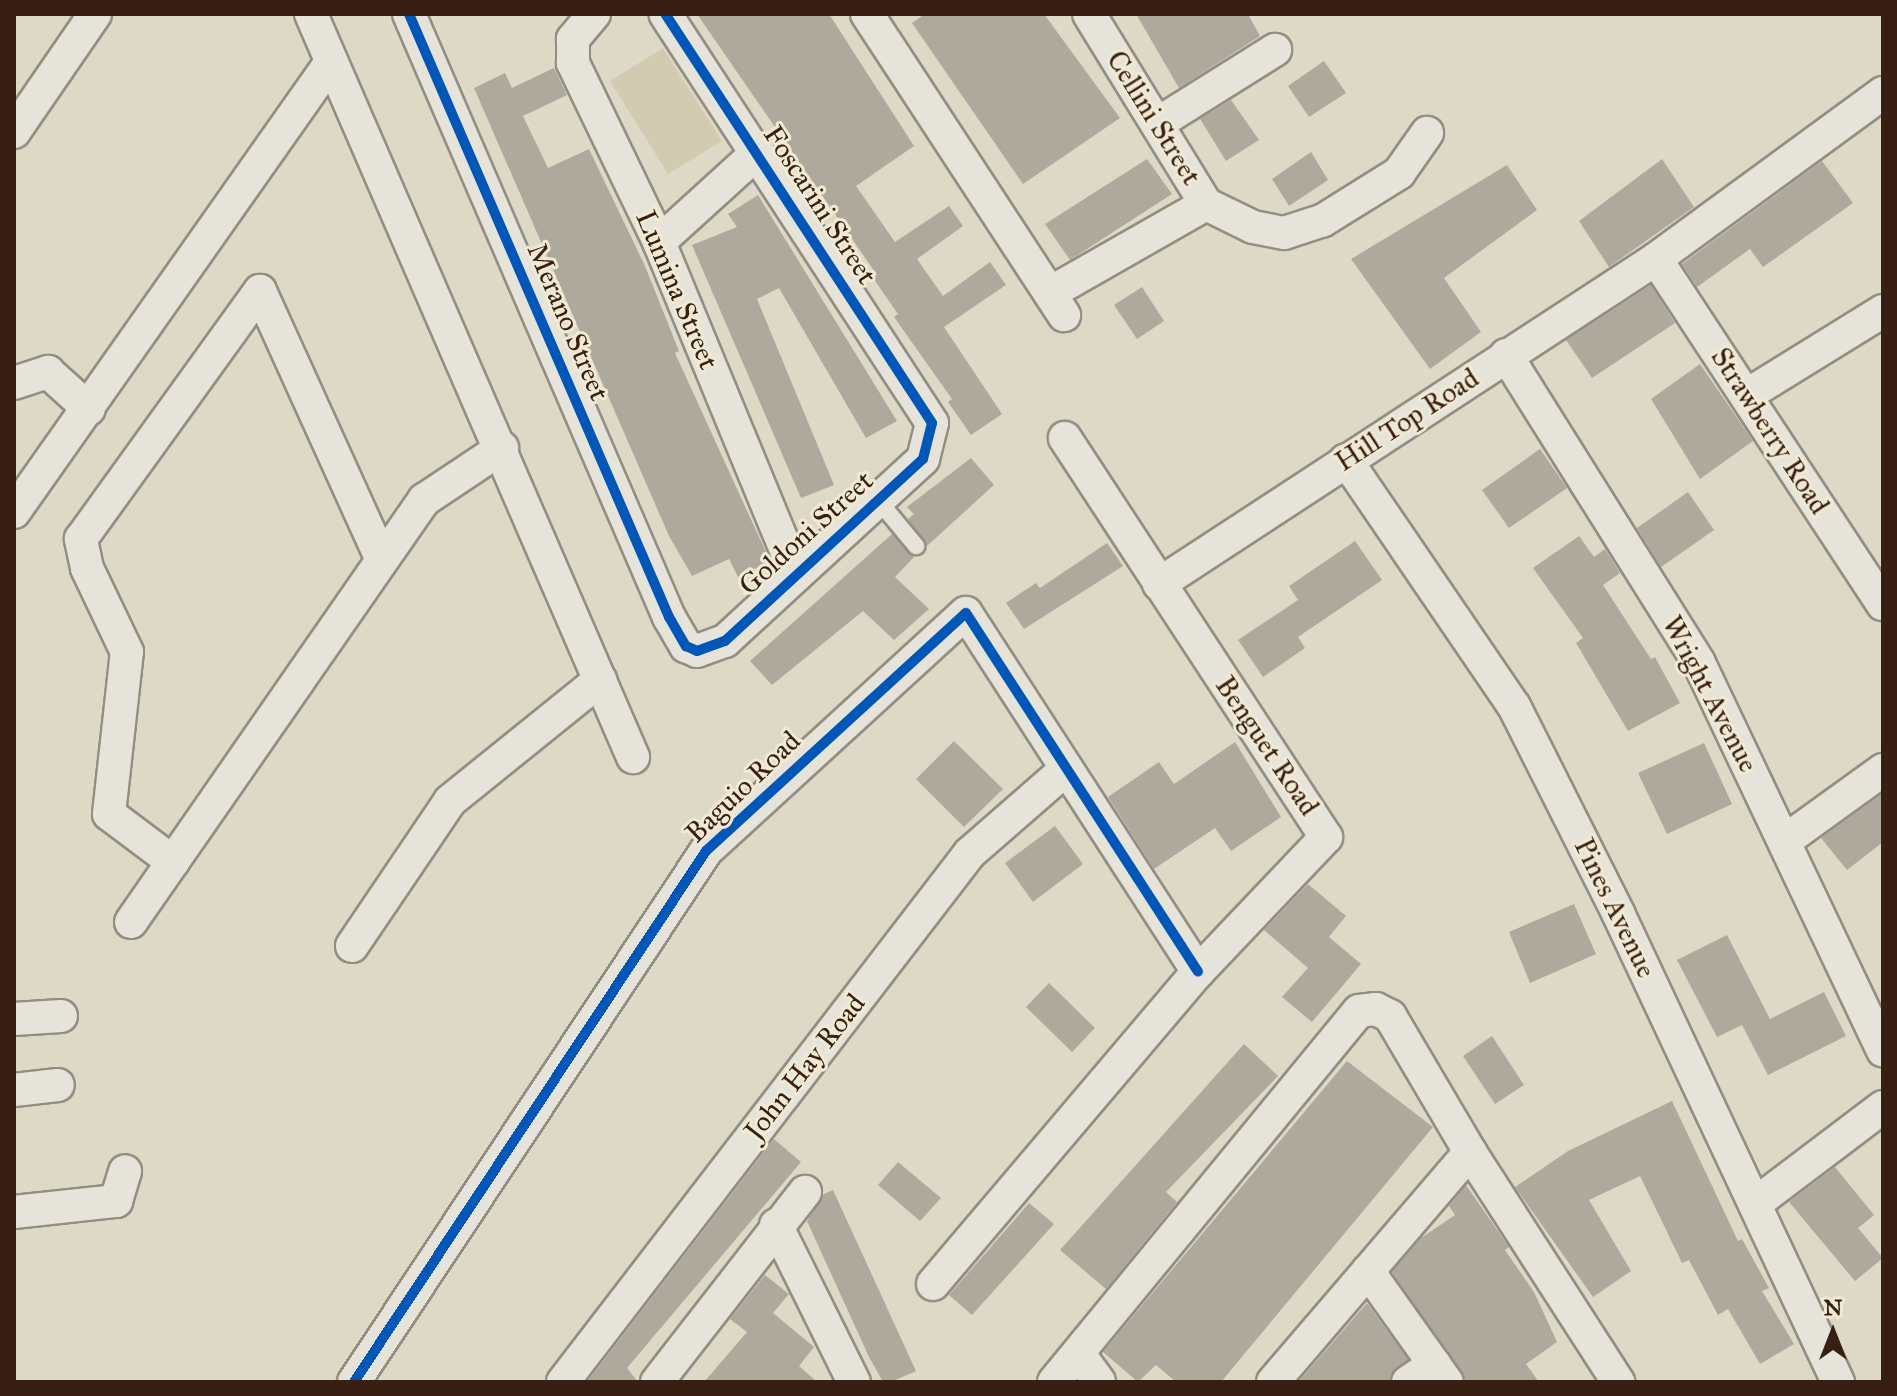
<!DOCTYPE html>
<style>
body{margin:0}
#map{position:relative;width:1897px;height:1396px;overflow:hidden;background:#ded9c7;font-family:"IM FELL Great Primer",serif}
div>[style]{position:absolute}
.green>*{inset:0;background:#d3cab2}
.building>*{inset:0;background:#aea99c}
.roads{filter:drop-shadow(2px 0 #948e82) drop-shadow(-2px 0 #948e82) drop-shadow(0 2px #948e82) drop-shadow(0 -2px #948e82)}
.service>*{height:16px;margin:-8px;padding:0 8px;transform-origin:8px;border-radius:8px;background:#e6e3da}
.minor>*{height:32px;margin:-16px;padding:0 16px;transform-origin:16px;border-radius:16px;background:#e6e3da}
.cycleway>*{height:10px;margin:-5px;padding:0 5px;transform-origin:5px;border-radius:5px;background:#0057b8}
span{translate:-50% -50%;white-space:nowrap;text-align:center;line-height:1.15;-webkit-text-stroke:6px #f0ead4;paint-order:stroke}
.street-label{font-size:28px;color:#381f14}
.frame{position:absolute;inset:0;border:16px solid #381f14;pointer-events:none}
.north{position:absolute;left:1793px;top:1292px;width:80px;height:80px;-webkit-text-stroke:6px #f0ead4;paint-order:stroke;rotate:0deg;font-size:22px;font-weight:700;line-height:32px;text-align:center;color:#381f14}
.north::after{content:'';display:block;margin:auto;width:28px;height:36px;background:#381f14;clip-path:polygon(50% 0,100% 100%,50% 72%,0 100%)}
</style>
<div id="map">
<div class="green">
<div style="clip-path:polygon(663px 48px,722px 141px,668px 174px,610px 81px)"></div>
</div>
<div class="building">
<div style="clip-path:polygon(697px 14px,829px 14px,914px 146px,856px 186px,895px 242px,949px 206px,963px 226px,917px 259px,943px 296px,990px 262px,1006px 285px,944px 327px,1002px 414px,971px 435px,948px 402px,952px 399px,894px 317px,898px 314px,873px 278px,877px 275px)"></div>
<div style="clip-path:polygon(925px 14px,1044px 14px,1120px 118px,1023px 184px,912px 23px)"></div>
<div style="clip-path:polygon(1136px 14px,1248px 14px,1260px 36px,1179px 88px)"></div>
<div style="clip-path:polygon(1324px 61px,1346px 93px,1309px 117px,1288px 86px)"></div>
<div style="clip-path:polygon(554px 68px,567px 95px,523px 116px,548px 168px,589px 149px,645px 266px,679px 351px,675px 353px,770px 561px,738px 577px,729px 559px,692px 576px,669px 536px,474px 88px,505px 73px,512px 88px)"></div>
<div style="clip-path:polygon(1231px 100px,1259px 140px,1226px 161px,1200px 119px)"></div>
<div style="clip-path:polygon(1311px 152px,1328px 180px,1289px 206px,1272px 179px)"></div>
<div style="clip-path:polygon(1147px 159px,1172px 194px,1070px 260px,1045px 224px)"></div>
<div style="clip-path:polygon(1662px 159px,1694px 207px,1609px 267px,1579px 221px)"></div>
<div style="clip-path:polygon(1822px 161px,1853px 203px,1763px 267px,1750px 249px,1697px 287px,1682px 264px)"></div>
<div style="clip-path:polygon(1507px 165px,1537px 210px,1444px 278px,1481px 332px,1430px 369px,1351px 259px)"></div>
<div style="clip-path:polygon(758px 195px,897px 421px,866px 438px,779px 288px,757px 299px,834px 485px,801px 498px,692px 245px,737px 227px,728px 214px)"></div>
<div style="clip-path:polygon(1651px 285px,1675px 323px,1592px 378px,1566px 340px)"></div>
<div style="clip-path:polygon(1142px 287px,1164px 321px,1137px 339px,1114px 305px)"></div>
<div style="clip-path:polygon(1700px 364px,1753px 441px,1700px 479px,1651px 399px)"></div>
<div style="clip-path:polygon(1540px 449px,1567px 488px,1509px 528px,1482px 490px)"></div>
<div style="clip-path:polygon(971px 458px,994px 485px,927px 546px,908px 519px,914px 514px,907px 507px)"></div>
<div style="clip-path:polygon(1688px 492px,1714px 530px,1661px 567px,1637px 528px)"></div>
<div style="clip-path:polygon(892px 534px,914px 557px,895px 577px,929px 609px,894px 640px,863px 611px,772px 685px,750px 661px)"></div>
<div style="clip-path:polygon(1579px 536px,1594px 557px,1605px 549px,1620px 573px,1603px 585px,1651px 659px,1655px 657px,1680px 703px,1628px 731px,1576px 643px,1583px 638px,1533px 568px)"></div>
<div style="clip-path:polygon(1355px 541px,1382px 580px,1298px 637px,1305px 648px,1263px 677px,1238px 640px,1298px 600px,1289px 586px)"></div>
<div style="clip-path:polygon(1107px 543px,1123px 566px,1024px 629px,1006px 603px,1036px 583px,1040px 588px)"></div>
<div style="clip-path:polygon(954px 741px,1003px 789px,964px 827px,916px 779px)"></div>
<div style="clip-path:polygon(1235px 742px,1281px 817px,1231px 851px,1215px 828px,1154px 869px,1108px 797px,1159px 762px,1174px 784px)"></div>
<div style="clip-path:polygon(1704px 743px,1732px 804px,1667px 834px,1638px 773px)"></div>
<div style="clip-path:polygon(1883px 793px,1883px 842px,1847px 870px,1821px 838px)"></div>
<div style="clip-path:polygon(1055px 826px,1083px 864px,1033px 902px,1005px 863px)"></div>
<div style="clip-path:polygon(1308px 884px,1346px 916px,1329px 937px,1361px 964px,1312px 1022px,1282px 997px,1308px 968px,1264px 930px)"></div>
<div style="clip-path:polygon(1574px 904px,1596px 954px,1530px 983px,1509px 932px)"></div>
<div style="clip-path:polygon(1727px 935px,1770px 1019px,1824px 992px,1846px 1036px,1768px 1075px,1742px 1025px,1717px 1037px,1677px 960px)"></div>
<div style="clip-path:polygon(1049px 983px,1095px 1028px,1072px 1052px,1026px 1007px)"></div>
<div style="clip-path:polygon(1492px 1036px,1524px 1085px,1495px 1104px,1463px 1056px)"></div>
<div style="clip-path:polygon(1244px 1044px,1278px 1076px,1166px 1192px,1177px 1202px,1106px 1289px,1060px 1250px)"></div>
<div style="clip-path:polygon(1347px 1061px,1433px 1127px,1221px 1382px,1176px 1382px,1156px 1365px,1138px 1382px,1103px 1352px)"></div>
<div style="clip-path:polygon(1672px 1101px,1738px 1241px,1742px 1239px,1769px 1288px,1762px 1291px,1794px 1344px,1760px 1364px,1728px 1309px,1718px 1315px,1689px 1260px,1682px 1263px,1640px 1176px,1589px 1200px,1631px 1271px,1593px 1297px,1515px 1187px,1568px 1151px)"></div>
<div style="clip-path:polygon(774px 1139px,801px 1162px,627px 1368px,638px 1382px,587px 1382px)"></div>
<div style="clip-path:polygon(898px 1162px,941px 1198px,920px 1221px,878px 1185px)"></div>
<div style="clip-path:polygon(1835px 1167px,1874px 1215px,1858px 1228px,1883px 1258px,1855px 1281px,1789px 1202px)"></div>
<div style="clip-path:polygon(1466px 1185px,1509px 1247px,1505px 1250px,1534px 1292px,1557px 1342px,1526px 1364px,1539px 1382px,1466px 1382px,1392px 1272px,1421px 1238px,1455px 1215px,1449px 1206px)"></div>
<div style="clip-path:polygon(833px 1190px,916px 1371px,891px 1382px,883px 1382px,869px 1357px,807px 1221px,824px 1194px)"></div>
<div style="clip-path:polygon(1029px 1203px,1054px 1224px,972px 1315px,949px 1295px)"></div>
<div style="clip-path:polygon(765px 1275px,789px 1294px,773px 1313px,814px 1347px,799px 1366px,817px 1382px,704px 1382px,747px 1332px,730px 1319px)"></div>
<div style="clip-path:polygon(1367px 1303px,1408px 1359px,1390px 1380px,1298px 1382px)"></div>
</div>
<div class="roads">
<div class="service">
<div style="left:878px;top:500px;width:60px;rotate:50.4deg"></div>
</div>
<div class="minor">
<div style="left:311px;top:14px;width:810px;rotate:66.57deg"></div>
<div style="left:409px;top:14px;width:657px;rotate:66.68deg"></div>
<div style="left:669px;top:617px;width:34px;rotate:60deg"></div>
<div style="left:686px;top:646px;width:12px;rotate:24deg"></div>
<div style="left:697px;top:651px;width:30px;rotate:-20deg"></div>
<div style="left:725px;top:641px;width:269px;rotate:-42.6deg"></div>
<div style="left:923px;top:459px;width:37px;rotate:-76deg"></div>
<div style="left:932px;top:423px;width:488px;rotate:-123.1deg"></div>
<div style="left:594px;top:14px;width:33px;rotate:130deg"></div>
<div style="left:573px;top:39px;width:24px;rotate:90deg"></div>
<div style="left:573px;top:63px;width:199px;rotate:64.3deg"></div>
<div style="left:659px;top:242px;width:360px;rotate:67.6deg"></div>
<div style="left:867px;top:14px;width:360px;rotate:56.8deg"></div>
<div style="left:1089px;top:14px;width:223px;rotate:58.4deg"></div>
<div style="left:1206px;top:204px;width:52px;rotate:26.1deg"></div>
<div style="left:1253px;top:227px;width:32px;rotate:11deg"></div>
<div style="left:1284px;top:233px;width:40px;rotate:-18deg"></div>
<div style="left:1322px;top:221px;width:91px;rotate:-31.9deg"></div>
<div style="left:1399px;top:173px;width:49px;rotate:-55deg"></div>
<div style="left:1160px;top:122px;width:136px;rotate:-32.1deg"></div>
<div style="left:14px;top:132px;width:143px;rotate:-55.5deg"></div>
<div style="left:659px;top:242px;width:134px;rotate:-42.3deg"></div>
<div style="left:1656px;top:259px;width:413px;rotate:56.7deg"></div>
<div style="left:1050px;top:293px;width:180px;rotate:-29.7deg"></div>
<div style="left:1506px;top:355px;width:363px;rotate:57.9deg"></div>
<div style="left:1699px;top:663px;width:429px;rotate:64.6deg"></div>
<div style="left:14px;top:383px;width:36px;rotate:-18deg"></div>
<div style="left:48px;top:372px;width:55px;rotate:42.1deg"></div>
<div style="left:1747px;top:395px;width:160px;rotate:-31.7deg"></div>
<div style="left:1346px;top:460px;width:298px;rotate:55.7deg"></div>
<div style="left:1514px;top:706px;width:232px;rotate:63.3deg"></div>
<div style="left:1618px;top:913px;width:518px;rotate:64.87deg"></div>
<div style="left:14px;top:512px;width:550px;rotate:-54.84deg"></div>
<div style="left:1159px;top:584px;width:594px;rotate:-33.18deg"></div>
<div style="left:1656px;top:259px;width:281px;rotate:-36.2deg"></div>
<div style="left:1786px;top:840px;width:120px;rotate:-35.8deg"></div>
<div style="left:173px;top:862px;width:80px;rotate:-143.1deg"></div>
<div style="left:109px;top:814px;width:163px;rotate:-83.7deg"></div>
<div style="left:127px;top:652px;width:93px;rotate:-115.5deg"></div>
<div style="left:87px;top:568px;width:30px;rotate:-102deg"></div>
<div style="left:81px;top:539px;width:306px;rotate:-54.2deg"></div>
<div style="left:260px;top:291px;width:295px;rotate:65.6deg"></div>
<div style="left:131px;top:922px;width:514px;rotate:-55.23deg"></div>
<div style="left:424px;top:500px;width:94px;rotate:-33.7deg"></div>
<div style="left:352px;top:946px;width:175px;rotate:-55.9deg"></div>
<div style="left:450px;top:801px;width:193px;rotate:-38.9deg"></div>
<div style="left:14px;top:1019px;width:47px;rotate:-3.7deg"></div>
<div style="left:14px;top:1090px;width:44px;rotate:-6.5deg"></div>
<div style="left:1756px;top:1203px;width:159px;rotate:-37.1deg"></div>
<div style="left:14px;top:1212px;width:103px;rotate:-6.2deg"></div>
<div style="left:116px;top:1201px;width:31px;rotate:-73deg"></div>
<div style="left:776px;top:1225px;width:175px;rotate:63.6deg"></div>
<div style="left:1368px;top:1271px;width:136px;rotate:54.6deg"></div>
<div style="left:933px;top:1284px;width:409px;rotate:-49.7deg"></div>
<div style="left:1198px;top:972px;width:186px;rotate:-46.5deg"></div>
<div style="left:1326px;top:837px;width:477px;rotate:-123.2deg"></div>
<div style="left:1079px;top:1354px;width:34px;rotate:54deg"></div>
<div style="left:354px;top:1382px;width:637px;rotate:-56.46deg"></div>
<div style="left:706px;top:851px;width:352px;rotate:-42.5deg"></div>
<div style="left:966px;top:613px;width:427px;rotate:57.1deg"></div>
<div style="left:563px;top:1382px;width:667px;rotate:-52.43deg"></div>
<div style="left:970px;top:853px;width:126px;rotate:-41.1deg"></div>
<div style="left:657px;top:1382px;width:241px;rotate:-52.1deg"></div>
<div style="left:1054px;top:1382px;width:480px;rotate:-50.6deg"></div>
<div style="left:1359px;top:1011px;width:17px;rotate:-7deg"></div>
<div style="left:1376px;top:1009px;width:16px;rotate:27deg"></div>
<div style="left:1390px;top:1016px;width:158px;rotate:59.5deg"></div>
<div style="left:1470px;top:1152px;width:274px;rotate:57.2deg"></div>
<div style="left:1273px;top:1382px;width:303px;rotate:-49.4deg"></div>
<div style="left:1408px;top:1382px;width:32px;rotate:-34deg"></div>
</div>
</div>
<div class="cycleway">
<div style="left:409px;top:14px;width:657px;rotate:66.68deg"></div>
<div style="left:669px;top:617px;width:34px;rotate:60deg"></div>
<div style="left:686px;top:646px;width:12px;rotate:24deg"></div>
<div style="left:697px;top:651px;width:30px;rotate:-20deg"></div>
<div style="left:725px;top:641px;width:269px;rotate:-42.6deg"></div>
<div style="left:923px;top:459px;width:37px;rotate:-76deg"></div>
<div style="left:932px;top:423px;width:488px;rotate:-123.1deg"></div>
<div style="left:354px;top:1382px;width:637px;rotate:-56.46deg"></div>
<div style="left:706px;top:851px;width:352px;rotate:-42.5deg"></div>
<div style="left:966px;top:613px;width:427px;rotate:57.1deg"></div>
</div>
<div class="street-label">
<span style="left:1154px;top:118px;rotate:58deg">Cellini Street</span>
<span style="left:820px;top:205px;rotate:57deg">Foscarini Street</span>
<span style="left:677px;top:290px;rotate:67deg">Lumina Street</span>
<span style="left:568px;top:322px;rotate:67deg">Merano Street</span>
<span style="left:1407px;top:420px;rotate:-33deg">Hill Top Road</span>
<span style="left:1770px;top:431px;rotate:57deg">Strawberry Road</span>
<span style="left:806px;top:533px;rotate:-42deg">Goldoni Street</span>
<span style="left:1710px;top:694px;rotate:62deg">Wright Avenue</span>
<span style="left:1267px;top:746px;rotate:56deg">Benguet Road</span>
<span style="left:743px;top:787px;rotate:-44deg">Baguio Road</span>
<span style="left:1615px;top:908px;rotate:64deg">Pines Avenue</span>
<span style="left:805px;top:1067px;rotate:-52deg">John Hay Road</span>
</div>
<div class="frame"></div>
<div class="north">N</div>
</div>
